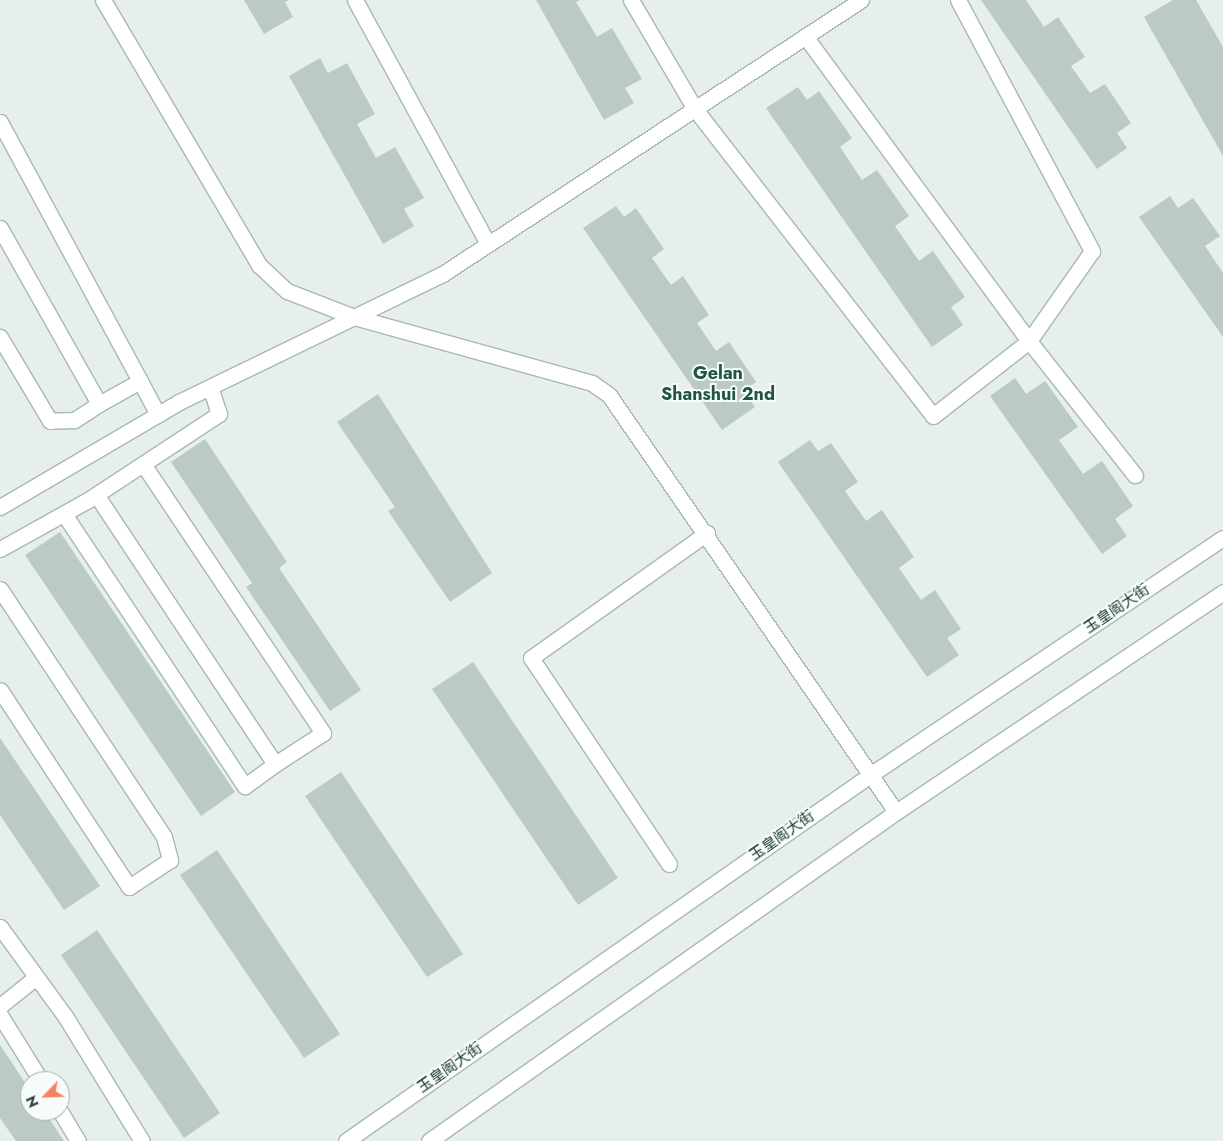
<!DOCTYPE html>
<meta charset="utf-8">
<style>
body{margin:0}
#map{position:relative;width:1223px;height:1141px;overflow:hidden;background:#e6efeb;font-family:Jost,"Noto Sans SC",sans-serif}
div>[style]{position:absolute}
.building>*{inset:0;background:#bbcac4}
.roads{filter:drop-shadow(1px 0 #a8b8b2) drop-shadow(-1px 0 #a8b8b2) drop-shadow(0 1px #a8b8b2) drop-shadow(0 -1px #a8b8b2)}
.minor>*{height:15px;margin:-7.5px;padding:0 7.5px;transform-origin:7.5px;border-radius:7.5px;background:#fff}
span{translate:-50% -50%;white-space:nowrap;text-align:center;line-height:1.15;-webkit-text-stroke:4px #f7fbf9;paint-order:stroke}
.street-label{font-size:15px;color:#24423a}
.quarter-label{font-size:18px;color:#1f5548;font-weight:700}
.north{position:absolute;left:20px;top:1071px;width:50px;height:50px;box-sizing:border-box;background:#f7fbf9;border:1px solid #a3b1ad;border-radius:50%;rotate:246deg;font-size:14px;font-weight:700;line-height:20px;text-align:center;color:#24423a}
.north::after{content:'';display:block;margin:auto;width:18px;height:22px;background:#f4845f;clip-path:polygon(50% 0,100% 100%,50% 72%,0 100%)}
</style>
<div id="map">
<div class="building">
<div style="clip-path:polygon(244px 0,289px 0,285px 2px,293px 17px,264px 34px)"></div>
<div style="clip-path:polygon(536px 0,580px 0,576px 2px,597px 37px,612px 28px,642px 79px,625px 88px,634px 103px,604px 120px)"></div>
<div style="clip-path:polygon(981px 0,1026px 0,1044px 27px,1058px 17px,1085px 57px,1071px 66px,1090px 93px,1105px 84px,1131px 123px,1117px 133px,1127px 148px,1097px 169px)"></div>
<div style="clip-path:polygon(1173px 0,1196px 0,1223px 47px,1223px 156px,1144px 17px)"></div>
<div style="clip-path:polygon(320px 58px,328px 73px,347px 63px,375px 114px,357px 124px,376px 158px,395px 147px,424px 198px,404px 209px,414px 226px,383px 244px,289px 76px)"></div>
<div style="clip-path:polygon(798px 87px,807px 100px,819px 91px,852px 138px,840px 147px,862px 180px,877px 170px,909px 216px,895px 226px,919px 261px,933px 251px,965px 297px,951px 307px,963px 325px,932px 347px,766px 108px)"></div>
<div style="clip-path:polygon(1170px 196px,1178px 208px,1193px 198px,1220px 236px,1205px 246px,1223px 273px,1223px 337px,1139px 217px)"></div>
<div style="clip-path:polygon(616px 206px,624px 217px,636px 208px,664px 249px,652px 258px,671px 285px,683px 276px,709px 315px,697px 323px,716px 351px,729px 342px,756px 382px,743px 391px,755px 407px,722px 430px,583px 228px)"></div>
<div style="clip-path:polygon(1015px 378px,1026px 394px,1045px 381px,1078px 427px,1059px 440px,1083px 474px,1102px 461px,1133px 506px,1115px 519px,1127px 536px,1102px 554px,990px 396px)"></div>
<div style="clip-path:polygon(378px 394px,492px 573px,450px 602px,388px 511px,395px 507px,337px 422px)"></div>
<div style="clip-path:polygon(205px 439px,287px 562px,279px 568px,361px 690px,330px 711px,246px 587px,252px 583px,171px 462px)"></div>
<div style="clip-path:polygon(810px 440px,818px 451px,831px 443px,858px 482px,845px 491px,866px 521px,882px 510px,914px 557px,899px 568px,921px 600px,935px 590px,961px 629px,947px 638px,959px 655px,927px 677px,778px 462px)"></div>
<div style="clip-path:polygon(60px 532px,235px 792px,201px 816px,25px 555px)"></div>
<div style="clip-path:polygon(473px 662px,618px 878px,578px 905px,432px 689px)"></div>
<div style="clip-path:polygon(0 738px,100px 886px,64px 910px,0 815px)"></div>
<div style="clip-path:polygon(341px 772px,463px 954px,427px 977px,305px 796px)"></div>
<div style="clip-path:polygon(217px 850px,340px 1034px,304px 1058px,180px 875px)"></div>
<div style="clip-path:polygon(97px 930px,220px 1113px,184px 1138px,61px 955px)"></div>
<div style="clip-path:polygon(0 1045px,30px 1090px,30px 1111px,44px 1111px,64px 1141px,16px 1141px,0 1118px)"></div>
</div>
<div class="roads">
<div class="minor">
<div style="left:103px;top:0;width:308px;rotate:59.5deg"></div>
<div style="left:259px;top:265px;width:38px;rotate:43deg"></div>
<div style="left:287px;top:291px;width:72px;rotate:21.2deg"></div>
<div style="left:354px;top:317px;width:247px;rotate:15.5deg"></div>
<div style="left:592px;top:383px;width:21px;rotate:35deg"></div>
<div style="left:609px;top:395px;width:506px;rotate:55.46deg"></div>
<div style="left:355px;top:0;width:278px;rotate:61.4deg"></div>
<div style="left:631px;top:0;width:126px;rotate:59.6deg"></div>
<div style="left:695px;top:109px;width:388px;rotate:52.2deg"></div>
<div style="left:933px;top:416px;width:122px;rotate:-38deg"></div>
<div style="left:1029px;top:341px;width:378px;rotate:-126.3deg"></div>
<div style="left:958px;top:0;width:285px;rotate:61.9deg"></div>
<div style="left:1092px;top:251px;width:110px;rotate:125deg"></div>
<div style="left:1029px;top:341px;width:171px;rotate:51.7deg"></div>
<div style="left:0;top:122px;width:294px;rotate:61.6deg"></div>
<div style="left:0;top:228px;width:202px;rotate:60.6deg"></div>
<div style="left:99px;top:404px;width:30px;rotate:147deg"></div>
<div style="left:74px;top:420px;width:24px;rotate:178deg"></div>
<div style="left:50px;top:421px;width:98px;rotate:-120.8deg"></div>
<div style="left:99px;top:404px;width:47px;rotate:-29.3deg"></div>
<div style="left:140px;top:381px;width:38px;rotate:62deg"></div>
<div style="left:143px;top:464px;width:324px;rotate:56.2deg"></div>
<div style="left:323px;top:733px;width:57px;rotate:147.1deg"></div>
<div style="left:0;top:507px;width:208px;rotate:-30.4deg"></div>
<div style="left:179px;top:402px;width:291px;rotate:-25.9deg"></div>
<div style="left:441px;top:275px;width:502px;rotate:-33.22deg"></div>
<div style="left:64px;top:514px;width:327px;rotate:56.4deg"></div>
<div style="left:245px;top:786px;width:37px;rotate:-36deg"></div>
<div style="left:275px;top:764px;width:323px;rotate:-123.6deg"></div>
<div style="left:0;top:549px;width:101px;rotate:-29.1deg"></div>
<div style="left:88px;top:500px;width:157px;rotate:-33.3deg"></div>
<div style="left:219px;top:414px;width:28px;rotate:-108deg"></div>
<div style="left:0;top:589px;width:297px;rotate:56.5deg"></div>
<div style="left:164px;top:837px;width:24px;rotate:75deg"></div>
<div style="left:170px;top:860px;width:49px;rotate:146.6deg"></div>
<div style="left:129px;top:887px;width:235px;rotate:-123.2deg"></div>
<div style="left:669px;top:864px;width:248px;rotate:-123.8deg"></div>
<div style="left:531px;top:658px;width:216px;rotate:-35.4deg"></div>
<div style="left:0;top:927px;width:110px;rotate:53.9deg"></div>
<div style="left:65px;top:1016px;width:147px;rotate:58.4deg"></div>
<div style="left:0;top:1006px;width:45px;rotate:-38.7deg"></div>
<div style="left:0;top:1015px;width:78px;rotate:58.2deg"></div>
<div style="left:60px;top:1111px;width:35px;rotate:59deg"></div>
<div style="left:346px;top:1141px;width:639px;rotate:-34.93deg"></div>
<div style="left:870px;top:775px;width:425px;rotate:-33.9deg"></div>
<div style="left:429px;top:1141px;width:571px;rotate:-35.16deg"></div>
<div style="left:896px;top:812px;width:394px;rotate:-33.9deg"></div>
</div>
</div>
<div class="street-label">
<span style="left:1117px;top:609px;rotate:-34deg">玉皇阁大街</span>
<span style="left:782px;top:836px;rotate:-35deg">玉皇阁大街</span>
<span style="left:450px;top:1068px;rotate:-35deg">玉皇阁大街</span>
</div>
<div class="quarter-label">
<span style="left:718px;top:384px">Gelan<br>Shanshui 2nd</span>
</div>
<div class="north">N</div>
</div>
